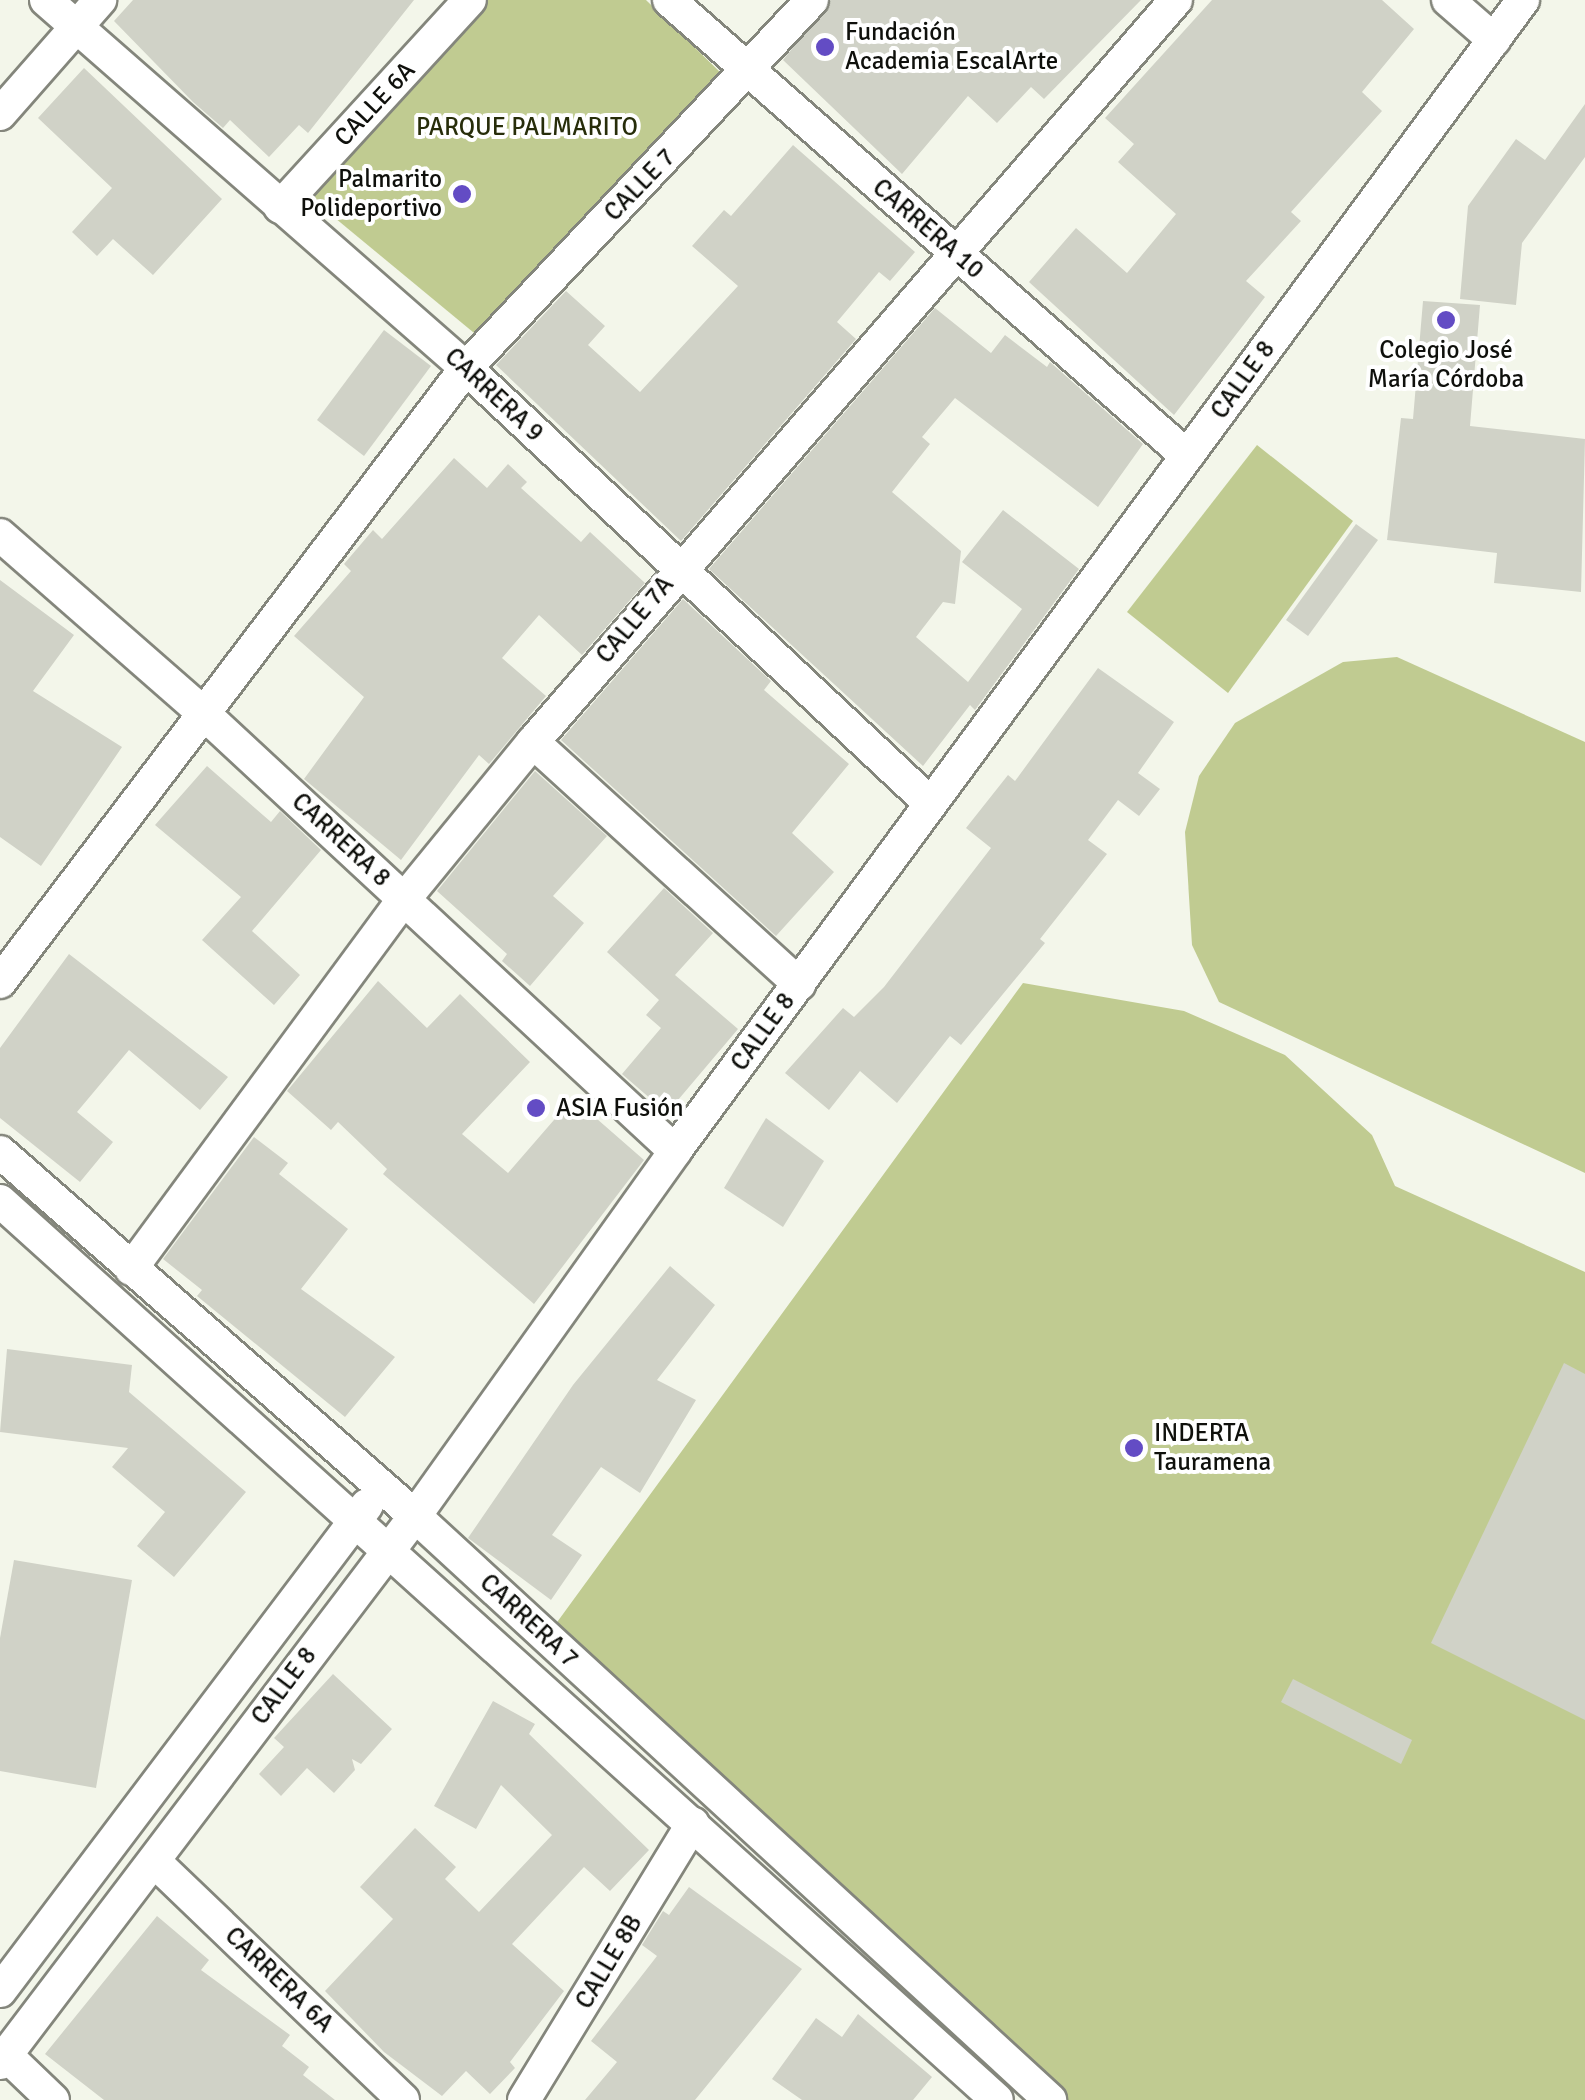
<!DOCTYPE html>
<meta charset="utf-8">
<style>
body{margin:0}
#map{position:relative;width:1585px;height:2100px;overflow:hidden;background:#f3f6ea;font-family:Signika,sans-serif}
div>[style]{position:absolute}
.green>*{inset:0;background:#c0cb91}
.building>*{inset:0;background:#d0d2c7}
.roads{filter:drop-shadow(2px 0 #84867c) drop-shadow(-2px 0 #84867c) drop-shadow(0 2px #84867c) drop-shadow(0 -2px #84867c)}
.street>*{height:32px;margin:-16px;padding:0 16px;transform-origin:16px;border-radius:16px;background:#fff}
.dots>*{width:28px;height:28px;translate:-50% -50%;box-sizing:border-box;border:5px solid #fff;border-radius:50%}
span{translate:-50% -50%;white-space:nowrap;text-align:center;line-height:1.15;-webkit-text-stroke:8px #fff;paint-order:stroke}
.poi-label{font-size:25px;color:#0f100c}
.left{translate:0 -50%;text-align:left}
.right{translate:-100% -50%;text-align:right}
.street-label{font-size:25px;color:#0f100c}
.park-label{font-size:25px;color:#272d0a}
</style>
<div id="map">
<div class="green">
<div style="clip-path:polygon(487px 0,646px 0,726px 78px,485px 342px,312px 199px)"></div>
<div style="clip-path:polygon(1257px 445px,1353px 521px,1228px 693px,1127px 612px)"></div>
<div style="clip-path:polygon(1397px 657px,1585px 742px,1585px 1173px,1219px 1002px,1192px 945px,1185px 832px,1199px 776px,1235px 723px,1343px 662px)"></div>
<div style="clip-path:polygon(1023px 983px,1184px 1011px,1285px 1055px,1372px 1135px,1395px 1186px,1585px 1272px,1585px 2100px,1064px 2100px,555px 1625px)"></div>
</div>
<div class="building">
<div style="clip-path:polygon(133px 0,414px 0,308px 133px,299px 125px,269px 157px,230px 120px,223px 128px,193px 102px,114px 21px)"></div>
<div style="clip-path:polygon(831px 0,1141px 0,1044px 99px,1031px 87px,997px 123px,968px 96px,902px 174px,783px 60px)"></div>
<div style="clip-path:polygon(1212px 0,1382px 0,1414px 29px,1362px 92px,1382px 111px,1291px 212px,1301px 221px,1246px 281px,1265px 297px,1174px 415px,1029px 282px,1076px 228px,1127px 273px,1176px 214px,1118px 162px,1134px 144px,1105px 118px)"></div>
<div style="clip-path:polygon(84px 68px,222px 199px,153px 275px,113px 239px,97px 256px,72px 232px,112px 188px,38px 118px)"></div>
<div style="clip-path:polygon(1585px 104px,1585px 157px,1522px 243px,1516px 305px,1460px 299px,1468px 206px,1516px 139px,1545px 160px)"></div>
<div style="clip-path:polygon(793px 145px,915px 252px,890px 281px,879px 272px,837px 322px,856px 339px,681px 541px,496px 365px,566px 291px,605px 326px,588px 345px,640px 392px,738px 286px,692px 246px,724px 210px,731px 216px)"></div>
<div style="clip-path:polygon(1423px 301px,1480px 305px,1470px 426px,1585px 439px,1581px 592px,1494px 583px,1497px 553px,1387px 540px,1401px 418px,1413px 419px)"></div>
<div style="clip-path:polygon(935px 308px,991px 353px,1005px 335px,1047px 367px,1050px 362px,1143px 444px,1098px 507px,955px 398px,922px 437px,930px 444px,892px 492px,961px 551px,955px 604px,943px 602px,916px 637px,968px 682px,1022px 609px,962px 562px,1003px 510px,1079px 569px,975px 710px,970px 705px,923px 766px,709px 569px)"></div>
<div style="clip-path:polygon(384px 330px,431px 366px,364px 456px,317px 420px)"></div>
<div style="clip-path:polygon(454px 458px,487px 488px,508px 464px,527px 482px,521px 488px,581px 542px,590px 532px,645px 583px,582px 655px,539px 615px,502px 658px,546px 696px,489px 764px,479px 755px,401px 860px,304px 779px,364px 697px,294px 636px,351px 571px,344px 564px,373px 530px,382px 539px)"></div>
<div style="clip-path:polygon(1356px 524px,1378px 540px,1308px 636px,1286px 620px)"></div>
<div style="clip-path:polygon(0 580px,74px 635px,33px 691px,122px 747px,41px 866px,0 837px)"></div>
<div style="clip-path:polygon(683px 599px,771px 681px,764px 690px,849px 764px,792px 833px,834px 872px,776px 936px,561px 740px)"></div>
<div style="clip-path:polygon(1098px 668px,1174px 722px,1138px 773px,1160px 789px,1139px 816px,1118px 800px,1088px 840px,1107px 854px,1040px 939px,1045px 943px,961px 1045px,950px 1036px,897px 1103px,860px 1071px,829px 1110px,785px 1073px,843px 1008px,854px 1017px,884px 987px,991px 848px,966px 828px,1008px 775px,1015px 781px)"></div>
<div style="clip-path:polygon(207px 766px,271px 822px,280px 811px,321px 850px,252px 931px,300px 975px,274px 1005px,202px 940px,241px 897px,155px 825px)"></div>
<div style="clip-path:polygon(535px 771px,607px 836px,553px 896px,584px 923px,530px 986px,502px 961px,507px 954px,437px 891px)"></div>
<div style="clip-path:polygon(664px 888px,713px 933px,675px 975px,738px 1029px,667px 1113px,622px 1074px,661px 1028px,646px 1015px,659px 1000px,607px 952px)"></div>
<div style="clip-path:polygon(69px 954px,228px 1077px,200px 1110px,129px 1050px,77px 1112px,113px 1142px,80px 1182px,0 1118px,0 1048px)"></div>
<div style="clip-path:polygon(378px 981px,427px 1028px,460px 994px,530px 1062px,462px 1134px,508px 1173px,573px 1098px,644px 1160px,534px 1304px,383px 1174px,387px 1169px,338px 1122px,331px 1130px,287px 1091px)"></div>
<div style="clip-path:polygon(766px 1118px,824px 1161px,783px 1227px,724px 1188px)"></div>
<div style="clip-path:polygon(254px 1137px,288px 1163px,279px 1174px,348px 1229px,301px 1289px,395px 1357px,345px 1417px,197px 1296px,202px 1290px,163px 1259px)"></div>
<div style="clip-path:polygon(670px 1266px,715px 1305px,657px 1380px,696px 1400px,640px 1493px,601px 1467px,552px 1535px,582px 1555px,551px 1600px,468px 1538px,573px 1385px)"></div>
<div style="clip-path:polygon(7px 1349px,132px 1365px,129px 1392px,246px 1492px,174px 1577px,137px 1546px,165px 1512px,112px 1467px,128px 1448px,0 1432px)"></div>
<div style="clip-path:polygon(1564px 1363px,1585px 1374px,1585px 1720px,1431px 1643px)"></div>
<div style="clip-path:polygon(14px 1560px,132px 1580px,96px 1788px,0 1771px,0 1638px)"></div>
<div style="clip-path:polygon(333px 1674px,392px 1729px,361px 1764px,352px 1759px,355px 1770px,334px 1793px,307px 1768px,281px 1796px,259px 1774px,284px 1747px,274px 1738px)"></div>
<div style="clip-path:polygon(1293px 1679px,1412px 1740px,1401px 1764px,1281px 1702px)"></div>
<div style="clip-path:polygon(493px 1701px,535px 1724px,529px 1734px,649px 1850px,610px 1891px,584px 1867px,512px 1944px,564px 1991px,510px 2062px,515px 2068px,490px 2094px,466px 2071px,442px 2096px,384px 2052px,325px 1991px,393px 1919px,360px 1887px,415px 1828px,456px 1867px,445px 1879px,479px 1912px,552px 1835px,501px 1785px,476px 1829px,434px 1806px)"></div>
<div style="clip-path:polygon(689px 1887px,802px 1969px,695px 2100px,585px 2100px,617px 2062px,591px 2041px,657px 1956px,642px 1945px,663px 1911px,669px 1915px)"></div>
<div style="clip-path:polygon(157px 1916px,209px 1960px,201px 1970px,290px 2035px,282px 2046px,309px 2067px,303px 2075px,335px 2100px,104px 2100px,45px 2054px)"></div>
<div style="clip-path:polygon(858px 2014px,932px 2077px,913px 2100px,802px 2100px,772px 2079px,816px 2018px,842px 2037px)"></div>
</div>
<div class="roads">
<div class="street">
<div style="left:46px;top:0;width:558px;rotate:41.22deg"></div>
<div style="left:466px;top:368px;width:637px;rotate:43.16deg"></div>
<div style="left:669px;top:0;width:690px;rotate:41.36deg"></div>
<div style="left:1448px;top:0;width:61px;rotate:41deg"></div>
<div style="left:0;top:114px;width:152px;rotate:-48.7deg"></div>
<div style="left:280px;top:207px;width:281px;rotate:-47.5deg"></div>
<div style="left:0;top:535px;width:267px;rotate:41.2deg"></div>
<div style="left:201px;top:711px;width:647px;rotate:42.87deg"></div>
<div style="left:533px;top:742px;width:360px;rotate:42.3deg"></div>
<div style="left:0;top:982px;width:771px;rotate:-52.8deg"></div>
<div style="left:466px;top:368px;width:505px;rotate:-46.76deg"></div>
<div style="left:0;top:1152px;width:552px;rotate:41.25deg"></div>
<div style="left:415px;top:1516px;width:863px;rotate:42.6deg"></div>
<div style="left:0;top:1201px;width:1342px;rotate:42.04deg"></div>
<div style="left:131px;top:1269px;width:456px;rotate:-53.6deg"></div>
<div style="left:402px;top:902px;width:207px;rotate:-50.7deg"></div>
<div style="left:533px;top:742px;width:982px;rotate:-49.09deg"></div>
<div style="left:154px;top:1861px;width:345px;rotate:43.8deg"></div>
<div style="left:0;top:1991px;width:609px;rotate:-52.94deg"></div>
<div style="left:6px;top:2055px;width:65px;rotate:43.8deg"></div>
<div style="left:0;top:2063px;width:687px;rotate:-52.81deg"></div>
<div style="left:415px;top:1516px;width:448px;rotate:-54.5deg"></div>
<div style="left:675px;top:1151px;width:1430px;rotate:-53.62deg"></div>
<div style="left:524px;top:2100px;width:324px;rotate:-58.6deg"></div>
</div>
</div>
<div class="dots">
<div style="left:825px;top:47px;background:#634cc4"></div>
<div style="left:462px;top:194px;background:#634cc4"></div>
<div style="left:1446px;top:320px;background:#634cc4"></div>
<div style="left:536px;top:1108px;background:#634cc4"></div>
<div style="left:1134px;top:1448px;background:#634cc4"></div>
</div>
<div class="poi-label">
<span class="left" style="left:845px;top:47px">Fundación<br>Academia EscalArte</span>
<span class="right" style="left:442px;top:194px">Palmarito<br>Polideportivo</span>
<span style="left:1446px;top:365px">Colegio José<br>María Córdoba</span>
<span class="left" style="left:556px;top:1108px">ASIA Fusión</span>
<span class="left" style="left:1154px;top:1448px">INDERTA<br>Tauramena</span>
</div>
<div class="street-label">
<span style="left:375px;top:104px;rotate:-47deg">CALLE 6A</span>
<span style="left:640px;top:185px;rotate:-46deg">CALLE 7</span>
<span style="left:928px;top:229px;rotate:41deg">CARRERA 10</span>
<span style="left:1243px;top:380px;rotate:-54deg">CALLE 8</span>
<span style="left:494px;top:395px;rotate:43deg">CARRERA 9</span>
<span style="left:635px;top:620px;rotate:-50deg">CALLE 7A</span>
<span style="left:341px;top:840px;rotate:43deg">CARRERA 8</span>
<span style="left:763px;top:1032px;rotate:-54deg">CALLE 8</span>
<span style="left:529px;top:1621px;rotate:43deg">CARRERA 7</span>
<span style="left:284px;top:1686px;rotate:-53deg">CALLE 8</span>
<span style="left:609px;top:1962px;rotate:-59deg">CALLE 8B</span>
<span style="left:279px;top:1980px;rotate:44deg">CARRERA 6A</span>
</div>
<div class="park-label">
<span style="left:527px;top:127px">PARQUE PALMARITO</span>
</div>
</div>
